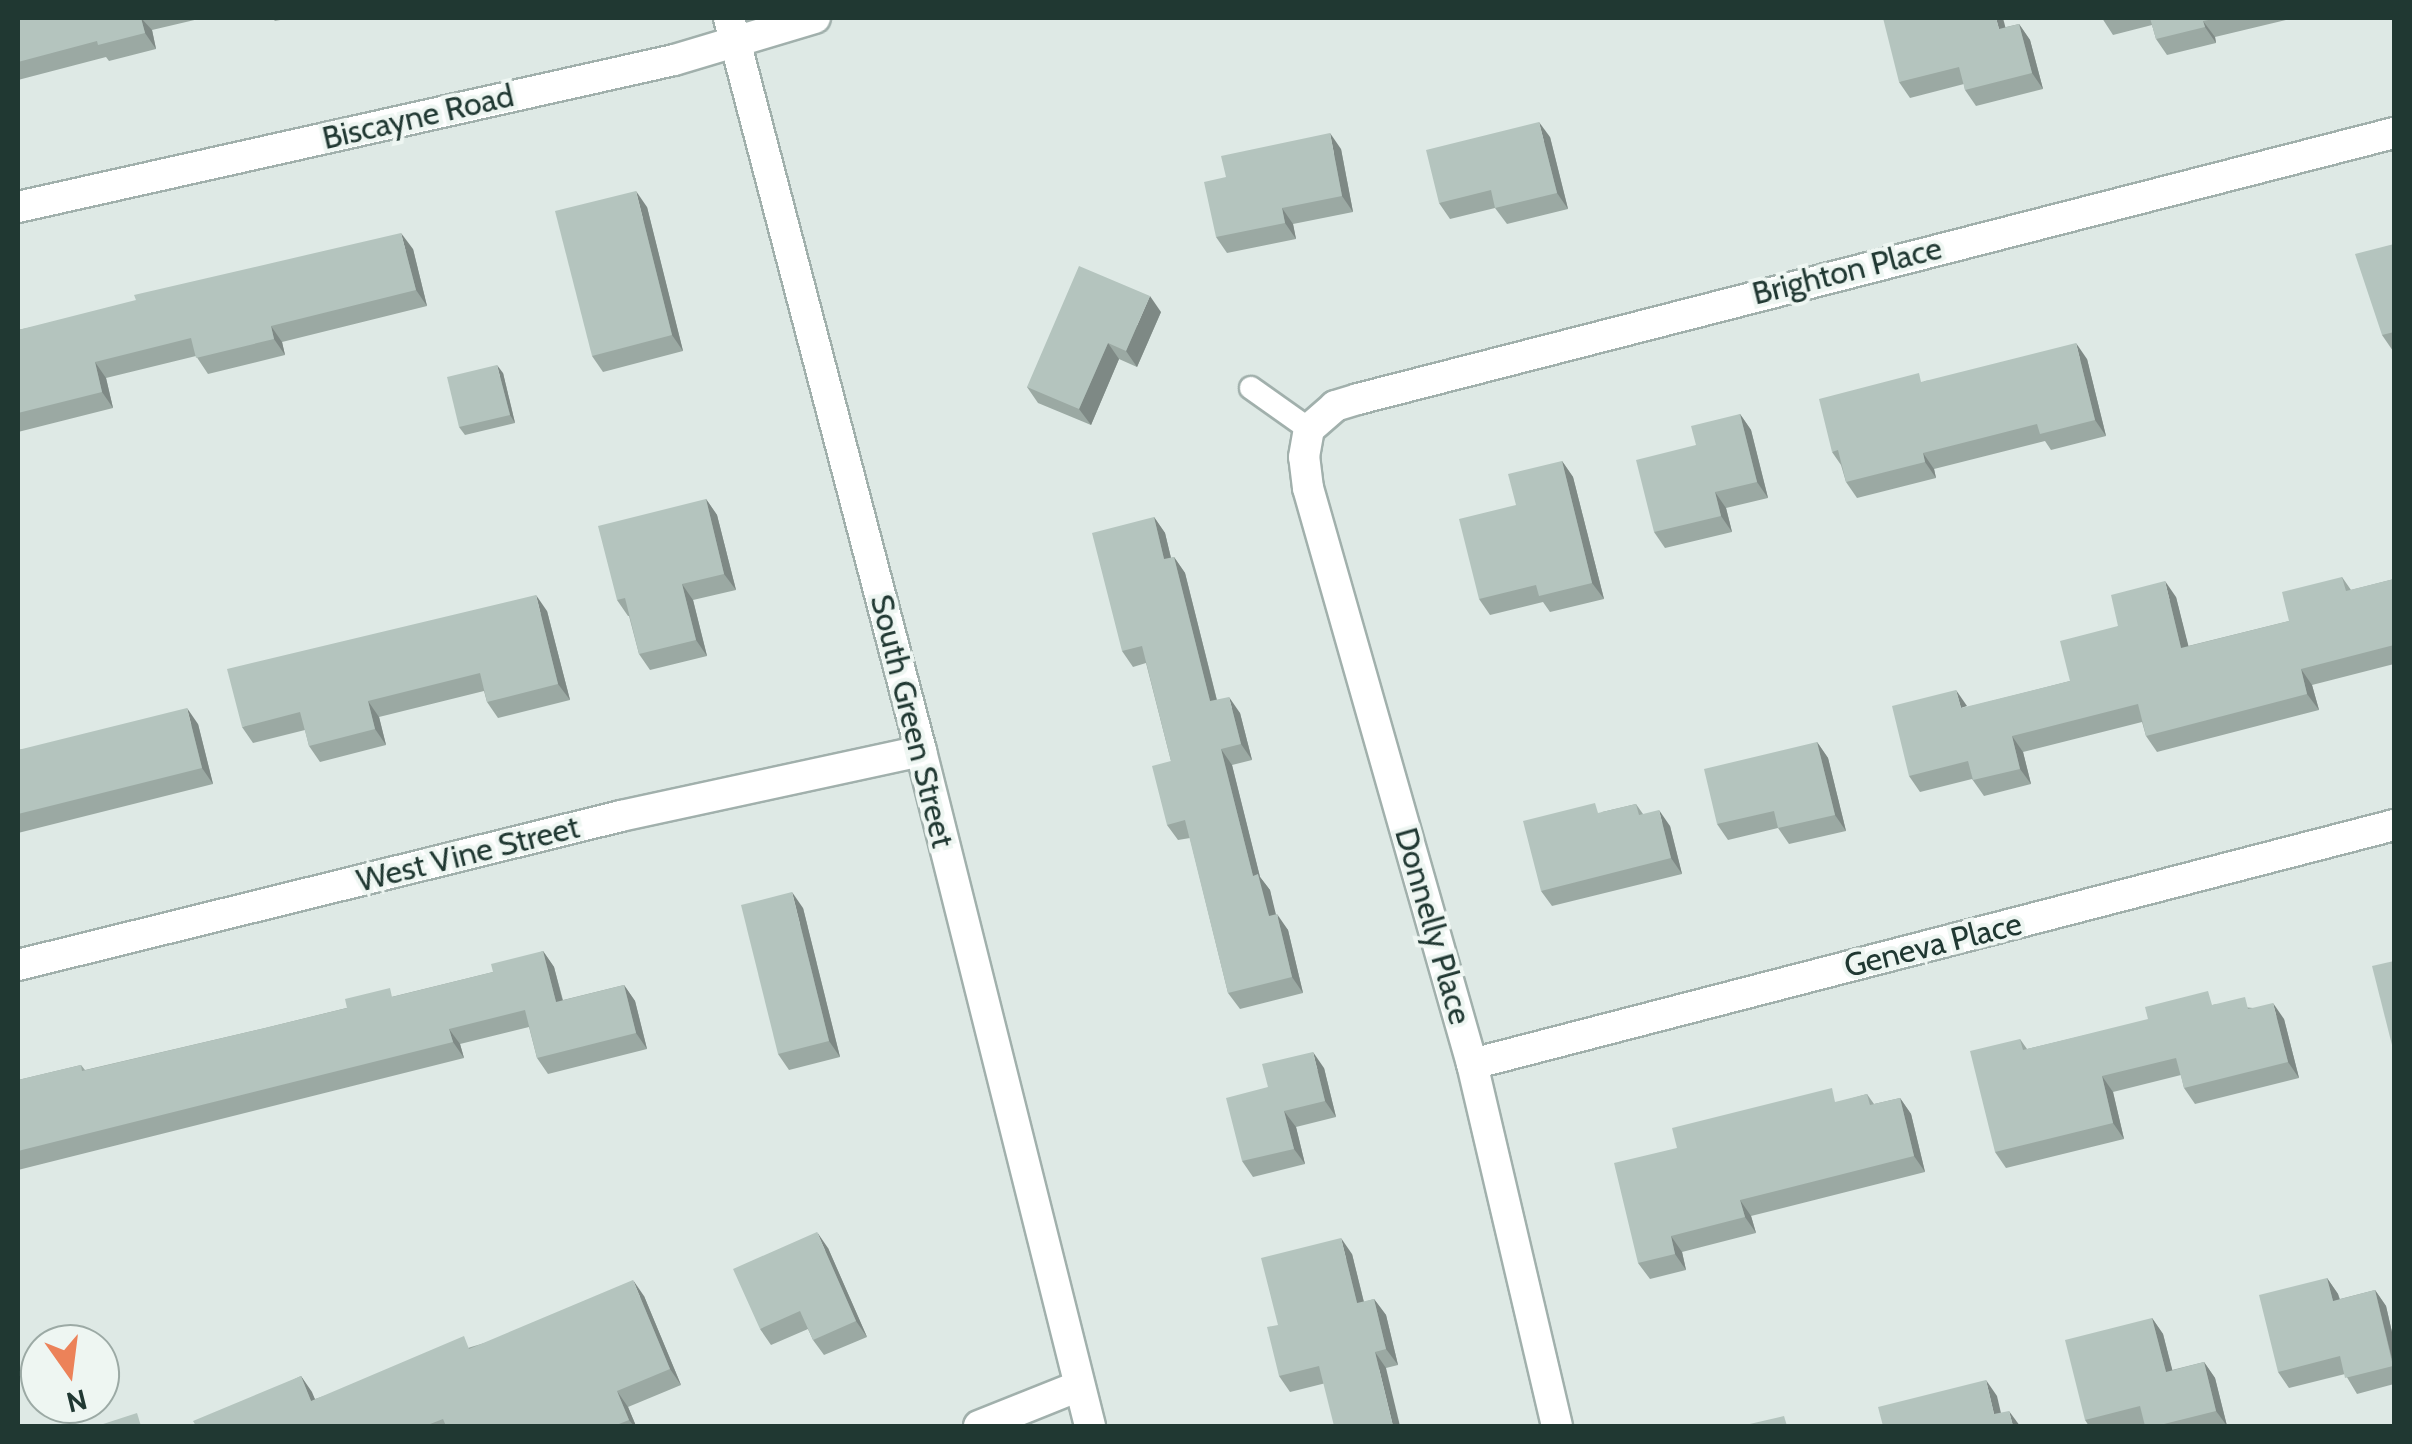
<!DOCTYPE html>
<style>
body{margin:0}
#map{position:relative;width:2412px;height:1444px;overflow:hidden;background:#dee9e5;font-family:Cabin,sans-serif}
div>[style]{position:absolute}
.roads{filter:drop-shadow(2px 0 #a1b0ac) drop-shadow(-2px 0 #a1b0ac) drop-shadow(0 2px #a1b0ac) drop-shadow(0 -2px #a1b0ac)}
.service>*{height:22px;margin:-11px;padding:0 11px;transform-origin:11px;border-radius:11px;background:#fff}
.minor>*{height:30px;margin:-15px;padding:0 15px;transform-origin:15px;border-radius:15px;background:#fff}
.wall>*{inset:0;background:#9ba9a3}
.shaded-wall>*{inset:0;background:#7e8985}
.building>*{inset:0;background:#b4c4be}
span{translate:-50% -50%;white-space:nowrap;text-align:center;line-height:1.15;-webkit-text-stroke:8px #eef6f2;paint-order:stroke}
.street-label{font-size:32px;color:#203832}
.frame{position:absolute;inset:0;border:20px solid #203832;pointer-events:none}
.north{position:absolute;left:20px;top:1324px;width:100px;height:100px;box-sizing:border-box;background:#eef6f2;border:2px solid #9caaa5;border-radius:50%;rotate:166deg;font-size:28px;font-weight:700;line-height:40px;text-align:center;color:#203832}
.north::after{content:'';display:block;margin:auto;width:35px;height:45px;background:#ec8259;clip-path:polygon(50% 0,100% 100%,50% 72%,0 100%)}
</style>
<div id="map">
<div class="roads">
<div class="service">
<div style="left:1251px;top:388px;width:71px;rotate:35.3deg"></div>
</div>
<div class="minor">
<div style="left:729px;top:18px;width:758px;rotate:75.32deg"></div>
<div style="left:921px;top:751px;width:696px;rotate:75.94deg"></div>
<div style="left:18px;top:207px;width:672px;rotate:-12.63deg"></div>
<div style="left:674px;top:60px;width:147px;rotate:-16.6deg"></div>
<div style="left:18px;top:965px;width:621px;rotate:-13.88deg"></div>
<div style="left:621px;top:816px;width:307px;rotate:-12.2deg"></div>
<div style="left:1472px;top:1064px;width:952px;rotate:-14.53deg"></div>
<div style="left:979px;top:1426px;width:108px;rotate:-21.8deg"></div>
<div style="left:1557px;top:1426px;width:372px;rotate:-103.2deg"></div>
<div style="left:1472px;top:1064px;width:599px;rotate:-105.89deg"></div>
<div style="left:1308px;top:488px;width:31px;rotate:-97deg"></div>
<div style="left:1304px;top:457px;width:28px;rotate:-80deg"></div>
<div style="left:1309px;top:429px;width:35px;rotate:-41deg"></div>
<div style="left:1335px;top:406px;width:24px;rotate:-17deg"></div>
<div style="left:1358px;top:399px;width:1070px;rotate:-14.4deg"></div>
</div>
</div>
<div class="wall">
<div style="clip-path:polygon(18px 18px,203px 18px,152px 30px,156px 49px,109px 61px,106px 57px,18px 80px)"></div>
<div style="clip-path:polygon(272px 18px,291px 18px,275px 21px)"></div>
<div style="clip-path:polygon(2102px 18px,2294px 18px,2215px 37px,2216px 43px,2167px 55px,2156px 39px,2152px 25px,2113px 35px)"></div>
<div style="clip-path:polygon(2019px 24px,2030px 40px,2043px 89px,1976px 106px,1965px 90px,1964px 84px,1910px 98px,1899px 82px,2006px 27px)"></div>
<div style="clip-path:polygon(1550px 137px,1568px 209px,1507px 224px,1495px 208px,1450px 219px,1439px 203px)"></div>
<div style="clip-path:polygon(1341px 149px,1353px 212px,1293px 224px,1296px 239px,1227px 253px,1216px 237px)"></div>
<div style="clip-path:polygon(647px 207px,683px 351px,603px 372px,592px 356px)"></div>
<div style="clip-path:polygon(2394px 244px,2394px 350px,2393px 351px,2382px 335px)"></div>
<div style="clip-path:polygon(413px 249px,427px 306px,282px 342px,285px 355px,208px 374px,196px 356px,106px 378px,113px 408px,18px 432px,18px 330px)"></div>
<div style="clip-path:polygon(1161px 312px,1137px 367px,1119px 359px,1091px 425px,1038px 403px,1027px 387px)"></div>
<div style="clip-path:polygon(2087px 359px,2106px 436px,2051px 450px,2045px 441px,1934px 469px,1936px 478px,1857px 498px,1846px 482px,1841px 465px,1832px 452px,1925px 381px)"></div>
<div style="clip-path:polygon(503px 373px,515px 423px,465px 435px,459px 427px)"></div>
<div style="clip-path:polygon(1740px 414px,1751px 430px,1768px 498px,1726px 508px,1732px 532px,1665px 548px,1654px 532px,1696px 445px)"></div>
<div style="clip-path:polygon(1562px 461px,1573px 477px,1604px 599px,1550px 612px,1543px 602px,1490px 615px,1479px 599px)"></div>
<div style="clip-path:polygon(706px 499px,717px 515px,736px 590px,693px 600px,707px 656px,650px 670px,639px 654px,629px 616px,628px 616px,617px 600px)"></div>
<div style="clip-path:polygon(1154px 517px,1165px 533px,1171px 558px,1174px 557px,1185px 573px,1217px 700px,1240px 713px,1252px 760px,1232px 765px,1260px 877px,1270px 890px,1275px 914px,1288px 930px,1303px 993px,1240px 1009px,1228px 993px,1190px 838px,1178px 840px,1167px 825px,1171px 761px,1146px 663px,1133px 667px,1122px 651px)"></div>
<div style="clip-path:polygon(2342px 577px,2351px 590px,2394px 579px,2394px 664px,2312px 685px,2319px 710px,2157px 752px,2146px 736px,2142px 722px,2023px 752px,2031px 784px,1984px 796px,1972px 779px,1920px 792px,1909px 776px,1968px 707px,2070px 681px,2118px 626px,2176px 597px,2188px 646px,2289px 621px)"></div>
<div style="clip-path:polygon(547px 611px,570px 700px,498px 718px,487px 702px,484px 691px,379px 717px,386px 745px,320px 762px,309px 746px,305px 730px,253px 743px,242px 727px)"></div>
<div style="clip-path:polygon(198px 724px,213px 784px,18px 833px,18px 750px)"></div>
<div style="clip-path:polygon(1817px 742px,1828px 758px,1846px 831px,1789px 844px,1778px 828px,1728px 840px,1717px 824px)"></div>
<div style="clip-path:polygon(1636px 804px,1643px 814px,1670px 826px,1682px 874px,1552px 906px,1541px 891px,1602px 812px)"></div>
<div style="clip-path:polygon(803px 908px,840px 1057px,789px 1070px,778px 1054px)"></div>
<div style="clip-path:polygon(543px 951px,554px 967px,563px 1000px,624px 985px,635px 1001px,647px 1049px,548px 1074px,537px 1058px,529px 1027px,460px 1044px,464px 1058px,18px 1170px,18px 1080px,81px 1065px,85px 1070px,265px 1028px,493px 972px)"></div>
<div style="clip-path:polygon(2217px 1004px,2253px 1008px,2284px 1019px,2299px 1078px,2195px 1104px,2184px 1088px,2181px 1075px,2113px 1092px,2124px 1139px,2006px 1168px,1995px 1152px,2020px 1039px,2027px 1049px)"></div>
<div style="clip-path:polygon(1324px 1068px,1336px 1117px,1296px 1127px,1305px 1164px,1253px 1177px,1242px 1161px,1268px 1087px)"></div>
<div style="clip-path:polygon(1867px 1094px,1874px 1104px,1900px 1098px,1911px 1114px,1925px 1172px,1751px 1216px,1756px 1233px,1682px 1252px,1686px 1270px,1650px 1279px,1638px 1263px,1677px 1148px)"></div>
<div style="clip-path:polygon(828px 1248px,867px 1337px,824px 1355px,813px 1340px,808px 1329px,771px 1345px,760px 1329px)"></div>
<div style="clip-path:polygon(1352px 1254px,1364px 1302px,1374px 1299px,1386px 1315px,1398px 1365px,1290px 1392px,1279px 1376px,1278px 1325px)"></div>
<div style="clip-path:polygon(2327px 1278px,2338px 1294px,2340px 1299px,2375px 1290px,2386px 1306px,2394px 1341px,2394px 1384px,2357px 1394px,2345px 1374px,2289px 1388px,2278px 1372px)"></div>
<div style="clip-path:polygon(644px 1296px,681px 1385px,628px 1407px,636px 1426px,196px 1426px,301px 1376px,315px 1399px,471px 1347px)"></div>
<div style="clip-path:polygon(2152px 1318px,2163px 1334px,2172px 1370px,2204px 1362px,2215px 1378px,2227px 1426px,2145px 1426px,2145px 1424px,2134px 1426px,2089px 1426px,2085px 1420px)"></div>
</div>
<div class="shaded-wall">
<div style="clip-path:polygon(141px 18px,152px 30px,156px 49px,145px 33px)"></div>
<div style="clip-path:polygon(1996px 18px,2003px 18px,2010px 45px,1999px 29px)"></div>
<div style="clip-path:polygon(2203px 21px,2215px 37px,2216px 43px,2205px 27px)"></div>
<div style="clip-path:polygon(2019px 24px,2030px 40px,2043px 89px,2032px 73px)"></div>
<div style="clip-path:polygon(1539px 122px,1550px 137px,1568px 209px,1557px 193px)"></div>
<div style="clip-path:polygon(1330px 133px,1341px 149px,1353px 212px,1342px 196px)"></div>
<div style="clip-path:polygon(636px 191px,647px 207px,683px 351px,672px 335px)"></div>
<div style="clip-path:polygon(1282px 208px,1293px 224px,1296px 239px,1285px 223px)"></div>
<div style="clip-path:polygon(401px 233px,413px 249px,427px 306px,416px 290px)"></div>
<div style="clip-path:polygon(1150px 296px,1161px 312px,1137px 367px,1126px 351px)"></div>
<div style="clip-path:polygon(271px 326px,282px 342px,285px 355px,274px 339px)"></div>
<div style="clip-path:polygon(1108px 343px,1119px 359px,1091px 425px,1079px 409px)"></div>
<div style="clip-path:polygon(2076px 343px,2087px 359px,2106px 436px,2095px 420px)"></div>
<div style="clip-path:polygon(95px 362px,106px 378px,113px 408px,102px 392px)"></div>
<div style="clip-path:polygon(497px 365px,503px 373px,515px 423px,510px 415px)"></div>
<div style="clip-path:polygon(1740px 414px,1751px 430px,1768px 498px,1757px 482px)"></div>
<div style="clip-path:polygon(1923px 453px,1934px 469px,1936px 478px,1925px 462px)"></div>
<div style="clip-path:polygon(1562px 461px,1573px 477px,1604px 599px,1592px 583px)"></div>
<div style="clip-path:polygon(1715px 492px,1726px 508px,1732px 532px,1721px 516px)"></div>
<div style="clip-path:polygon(706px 499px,717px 515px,736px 590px,724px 574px)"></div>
<div style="clip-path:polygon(1154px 517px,1165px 533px,1175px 575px,1164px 559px)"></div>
<div style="clip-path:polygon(1174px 557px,1185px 573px,1221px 717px,1210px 701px)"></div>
<div style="clip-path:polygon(2165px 581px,2176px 597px,2193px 664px,2181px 648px)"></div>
<div style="clip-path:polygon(682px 584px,693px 600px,707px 656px,696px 640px)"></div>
<div style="clip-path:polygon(536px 595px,547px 611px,570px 700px,558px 684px)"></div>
<div style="clip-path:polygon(2301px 669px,2312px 685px,2319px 710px,2307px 694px)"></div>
<div style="clip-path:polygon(1956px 690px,1967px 706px,1961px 708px)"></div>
<div style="clip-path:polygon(1229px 697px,1240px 713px,1252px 760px,1241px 744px)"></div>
<div style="clip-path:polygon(368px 701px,379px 717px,386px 745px,375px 729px)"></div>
<div style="clip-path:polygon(187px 708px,198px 724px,213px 784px,202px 768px)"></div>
<div style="clip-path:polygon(2012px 736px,2023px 752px,2031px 784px,2020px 769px)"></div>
<div style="clip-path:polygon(1817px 742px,1828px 758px,1846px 831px,1835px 815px)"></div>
<div style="clip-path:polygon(1221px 749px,1232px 765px,1260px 877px,1270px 890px,1280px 931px,1269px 916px,1253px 876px)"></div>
<div style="clip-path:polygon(1659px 810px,1670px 826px,1682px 874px,1671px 858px)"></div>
<div style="clip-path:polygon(792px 892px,803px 908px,840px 1057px,829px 1041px)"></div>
<div style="clip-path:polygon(1277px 914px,1288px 930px,1303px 993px,1292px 977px)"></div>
<div style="clip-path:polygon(543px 951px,554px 967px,567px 1018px,556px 1002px)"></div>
<div style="clip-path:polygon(624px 985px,635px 1001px,647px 1049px,636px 1033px)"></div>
<div style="clip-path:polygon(2273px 1003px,2284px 1019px,2299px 1078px,2288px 1062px)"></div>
<div style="clip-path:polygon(449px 1029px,460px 1044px,464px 1058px,453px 1042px)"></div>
<div style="clip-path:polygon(1313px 1052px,1324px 1068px,1336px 1117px,1325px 1101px)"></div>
<div style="clip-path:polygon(2102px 1076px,2113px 1092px,2124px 1139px,2113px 1123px)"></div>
<div style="clip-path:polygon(1900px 1098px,1911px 1114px,1925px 1172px,1914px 1156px)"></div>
<div style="clip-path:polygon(1284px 1111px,1296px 1127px,1305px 1164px,1294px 1149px)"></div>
<div style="clip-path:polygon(1740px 1200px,1751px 1216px,1756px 1233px,1745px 1217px)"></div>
<div style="clip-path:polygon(817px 1232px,828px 1248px,867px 1337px,856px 1321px)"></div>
<div style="clip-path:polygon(1671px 1236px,1682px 1252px,1686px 1270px,1675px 1254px)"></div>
<div style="clip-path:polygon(1341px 1238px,1352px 1254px,1368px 1319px,1357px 1303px)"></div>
<div style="clip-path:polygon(2327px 1278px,2338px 1294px,2344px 1317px,2333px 1301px)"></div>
<div style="clip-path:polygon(633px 1280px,644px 1296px,681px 1385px,670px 1369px)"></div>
<div style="clip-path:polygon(2375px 1290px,2386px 1306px,2394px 1341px,2394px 1367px)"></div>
<div style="clip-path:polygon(1374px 1299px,1386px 1315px,1398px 1365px,1386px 1349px)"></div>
<div style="clip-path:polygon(2152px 1318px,2163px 1334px,2177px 1388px,2166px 1372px)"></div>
<div style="clip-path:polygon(1375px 1352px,1386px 1368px,1400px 1426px,1393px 1426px)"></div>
<div style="clip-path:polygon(2204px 1362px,2215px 1378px,2227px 1426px,2216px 1411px)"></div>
<div style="clip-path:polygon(301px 1376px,312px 1392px,322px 1417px,311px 1401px)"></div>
<div style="clip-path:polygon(1986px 1380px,1997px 1396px,2004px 1426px,1994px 1414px)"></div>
<div style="clip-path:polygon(617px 1391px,628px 1407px,636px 1426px,634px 1426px,629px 1420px)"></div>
<div style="clip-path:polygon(2009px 1411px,2020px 1426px,2013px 1426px)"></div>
</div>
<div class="building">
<div style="clip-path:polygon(18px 18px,141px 18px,145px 33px,98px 45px,97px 41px,18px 62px)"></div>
<div style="clip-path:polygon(1883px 18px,1996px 18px,1999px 29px,2019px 24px,2032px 73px,1965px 90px,1959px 67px,1899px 82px)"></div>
<div style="clip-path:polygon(2150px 18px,2219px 18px,2203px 21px,2205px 27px,2156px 39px)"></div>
<div style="clip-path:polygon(1539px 122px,1557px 193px,1495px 208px,1491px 190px,1439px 203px,1426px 150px)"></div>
<div style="clip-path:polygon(1330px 133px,1342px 196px,1282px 208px,1285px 223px,1216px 237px,1204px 182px,1226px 177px,1221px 156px)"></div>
<div style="clip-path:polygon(636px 191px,672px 335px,592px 356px,555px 211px)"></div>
<div style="clip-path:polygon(401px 233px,416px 290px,271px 326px,274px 339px,196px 358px,191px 338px,95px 362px,102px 392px,18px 413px,18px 330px,136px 300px,134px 295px)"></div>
<div style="clip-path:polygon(2394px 244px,2394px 332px,2382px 335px,2355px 254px)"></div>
<div style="clip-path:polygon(1079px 266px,1150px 296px,1126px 351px,1108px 343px,1079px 409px,1027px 387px)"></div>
<div style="clip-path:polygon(2076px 343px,2095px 420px,2040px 434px,2037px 424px,1923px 453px,1925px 462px,1846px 482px,1838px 450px,1832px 452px,1819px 399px,1919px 373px,1921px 382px)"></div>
<div style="clip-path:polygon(497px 365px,510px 415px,459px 427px,447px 377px)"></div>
<div style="clip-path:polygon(1740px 414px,1757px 482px,1715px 492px,1721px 516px,1654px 532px,1636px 460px,1696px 445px,1691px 426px)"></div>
<div style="clip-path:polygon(1562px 461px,1592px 583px,1539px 596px,1536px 585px,1479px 599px,1459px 519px,1516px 505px,1508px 474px)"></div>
<div style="clip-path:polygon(706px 499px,724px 574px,682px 584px,696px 640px,639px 654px,625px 598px,617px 600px,598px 526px)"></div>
<div style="clip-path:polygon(1154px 517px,1164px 559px,1174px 557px,1210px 701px,1229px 697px,1241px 744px,1221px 749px,1253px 876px,1258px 874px,1269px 916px,1277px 914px,1292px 977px,1228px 993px,1185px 820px,1167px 825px,1152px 766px,1171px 761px,1142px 646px,1122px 651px,1092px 533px)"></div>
<div style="clip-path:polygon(2342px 577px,2346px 591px,2394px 579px,2394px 645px,2301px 669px,2307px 694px,2146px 736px,2138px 704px,2012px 736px,2020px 769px,1973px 780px,1968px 761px,1909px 776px,1892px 706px,1956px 690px,1961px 708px,2070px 681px,2060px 641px,2118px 626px,2111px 595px,2165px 581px,2181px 648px,2289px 621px,2282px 592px)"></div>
<div style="clip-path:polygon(536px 595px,558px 684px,487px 702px,480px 673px,368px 701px,375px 729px,309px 746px,300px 712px,242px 727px,227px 669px)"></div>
<div style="clip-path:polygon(187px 708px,202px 768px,18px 814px,18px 750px)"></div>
<div style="clip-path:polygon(1817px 742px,1835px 815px,1778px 828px,1774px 811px,1717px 824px,1704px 769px)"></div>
<div style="clip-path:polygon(1595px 803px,1598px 813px,1636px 804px,1639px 815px,1659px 810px,1671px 858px,1541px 891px,1523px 821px)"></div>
<div style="clip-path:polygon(792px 892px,829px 1041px,778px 1054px,741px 905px)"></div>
<div style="clip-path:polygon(543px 951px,556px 1002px,624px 985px,636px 1033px,537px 1058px,525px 1010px,449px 1029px,453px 1042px,18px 1151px,18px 1080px,81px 1065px,82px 1071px,265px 1028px,347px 1008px,345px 999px,390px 988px,392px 997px,493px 972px,491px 964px)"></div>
<div style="clip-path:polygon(2394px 961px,2394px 1049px,2393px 1049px,2372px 966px)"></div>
<div style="clip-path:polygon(2208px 991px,2212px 1005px,2245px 997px,2248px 1009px,2273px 1003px,2288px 1062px,2184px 1088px,2176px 1058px,2102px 1076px,2113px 1123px,1995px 1152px,1970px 1051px,2020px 1039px,2023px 1050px,2148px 1019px,2145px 1007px)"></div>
<div style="clip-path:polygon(1313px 1052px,1325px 1101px,1284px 1111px,1294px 1149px,1242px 1161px,1226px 1098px,1268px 1087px,1262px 1064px)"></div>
<div style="clip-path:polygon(1832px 1088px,1835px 1102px,1867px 1094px,1870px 1105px,1900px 1098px,1914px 1156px,1740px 1200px,1745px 1217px,1671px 1236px,1675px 1254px,1638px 1263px,1614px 1163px,1677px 1148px,1672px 1128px)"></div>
<div style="clip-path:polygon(817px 1232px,856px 1321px,813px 1340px,800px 1311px,760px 1329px,733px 1269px)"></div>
<div style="clip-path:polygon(1341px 1238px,1357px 1303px,1374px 1299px,1386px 1349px,1375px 1352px,1393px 1426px,1334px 1426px,1319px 1366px,1279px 1376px,1267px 1327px,1278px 1325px,1261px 1258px)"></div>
<div style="clip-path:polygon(2327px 1278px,2333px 1301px,2375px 1290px,2393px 1366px,2345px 1378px,2340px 1356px,2278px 1372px,2259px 1295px)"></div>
<div style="clip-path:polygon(633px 1280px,670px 1369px,617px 1391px,629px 1420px,614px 1426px,446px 1426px,443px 1419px,425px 1426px,196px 1426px,193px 1421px,301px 1376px,311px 1401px,464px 1336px,469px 1349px)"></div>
<div style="clip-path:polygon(2152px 1318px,2166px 1372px,2204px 1362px,2216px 1411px,2156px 1426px,2145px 1426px,2140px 1406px,2085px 1420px,2065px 1340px)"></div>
<div style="clip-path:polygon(1986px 1380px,1994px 1414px,2009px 1411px,2013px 1426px,1883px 1426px,1878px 1407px)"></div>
<div style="clip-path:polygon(137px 1413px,141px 1426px,97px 1426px)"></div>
<div style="clip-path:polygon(1784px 1416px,1787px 1426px,1741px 1426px)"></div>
</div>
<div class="street-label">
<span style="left:418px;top:117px;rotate:-13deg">Biscayne Road</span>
<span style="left:1847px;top:271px;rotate:-14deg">Brighton Place</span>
<span style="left:912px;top:721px;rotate:76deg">South Green Street</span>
<span style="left:468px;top:854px;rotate:-14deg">West Vine Street</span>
<span style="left:1433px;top:926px;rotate:74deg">Donnelly Place</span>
<span style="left:1933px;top:945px;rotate:-14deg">Geneva Place</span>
</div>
<div class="frame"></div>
<div class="north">N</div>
</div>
